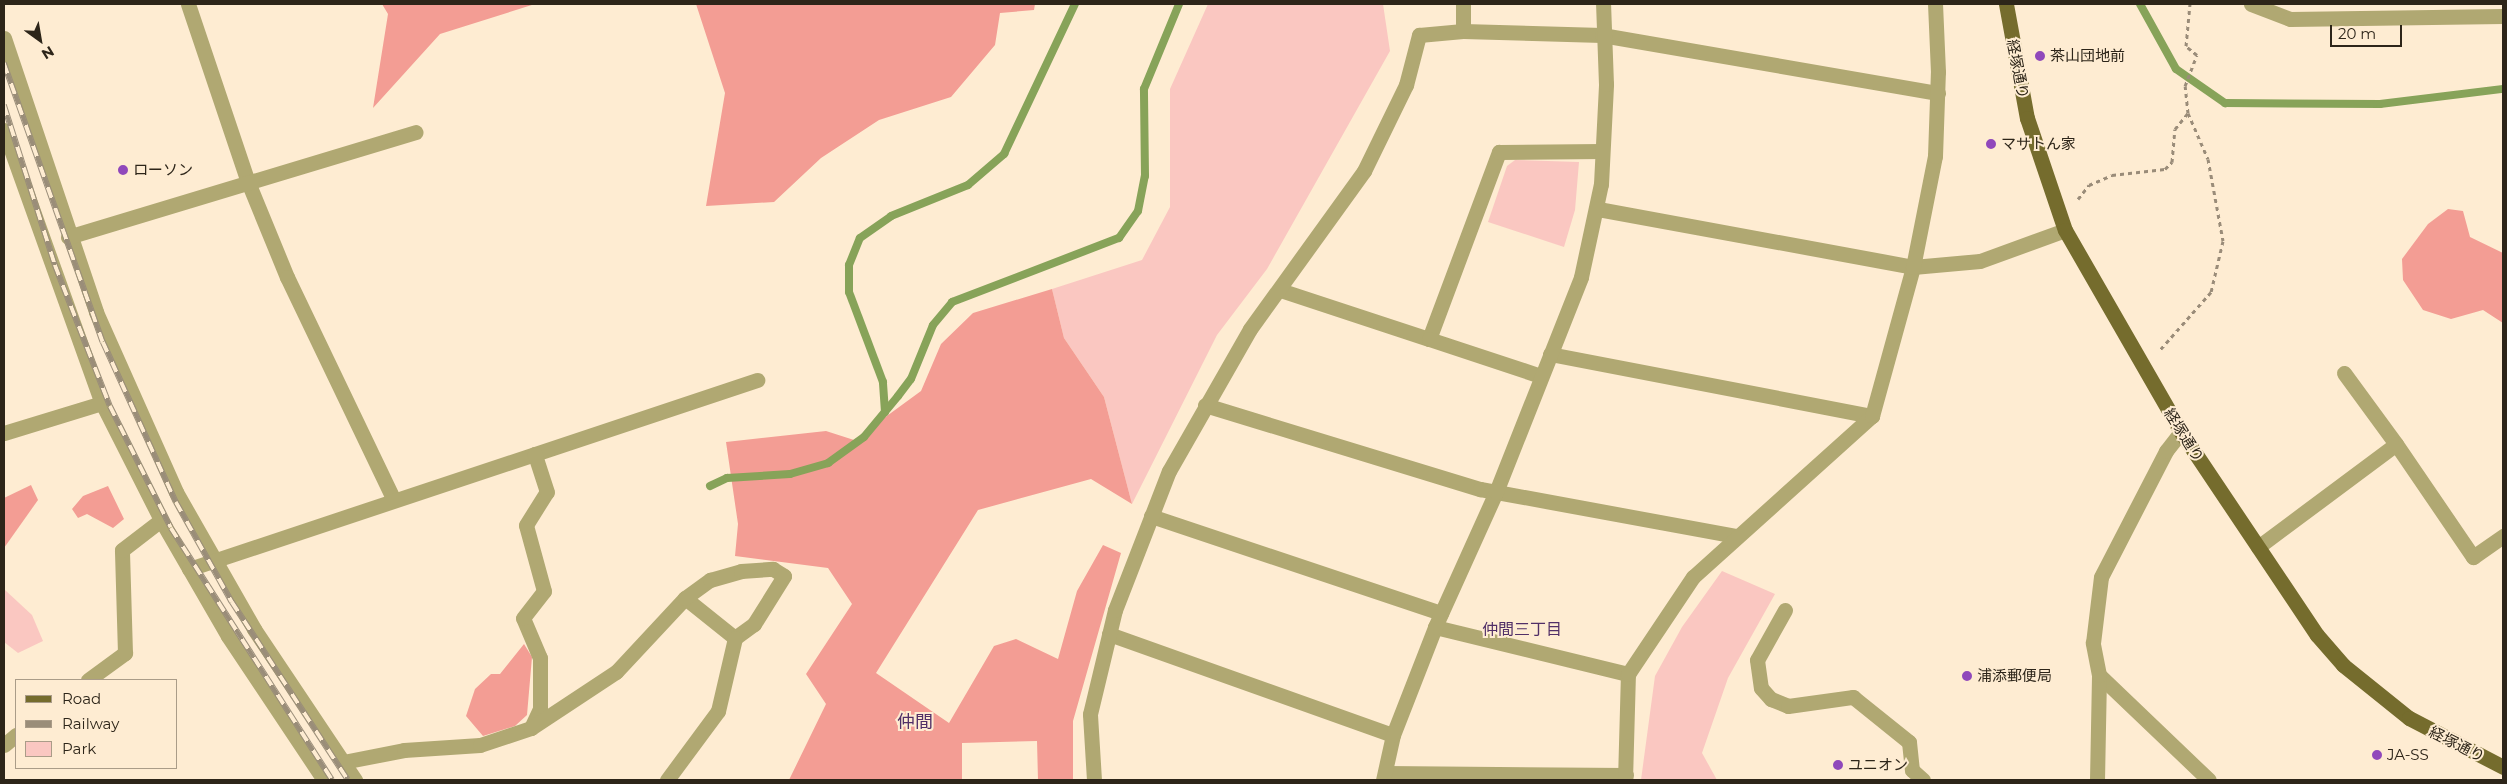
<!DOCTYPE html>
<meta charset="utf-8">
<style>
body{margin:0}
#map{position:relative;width:2507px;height:784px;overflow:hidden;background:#feecd2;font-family:Montserrat,"Noto Sans JP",sans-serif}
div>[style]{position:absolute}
.green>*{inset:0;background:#fac7c1}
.forest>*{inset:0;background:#f39d94}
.stream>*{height:8px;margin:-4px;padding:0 4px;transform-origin:4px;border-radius:4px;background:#87a359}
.path>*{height:3px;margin-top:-1.5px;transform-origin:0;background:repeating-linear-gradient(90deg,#9a8c79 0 4px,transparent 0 8px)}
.minor>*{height:15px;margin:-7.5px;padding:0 7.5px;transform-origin:7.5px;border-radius:7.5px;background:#b0a872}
.major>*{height:15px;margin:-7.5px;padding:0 7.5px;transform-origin:7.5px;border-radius:7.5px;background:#756c2d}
.rail>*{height:5.5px;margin-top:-2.75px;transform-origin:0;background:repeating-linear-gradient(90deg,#feecd2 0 11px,#9a8d79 0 22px);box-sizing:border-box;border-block:1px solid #9a8d79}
.dots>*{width:14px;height:14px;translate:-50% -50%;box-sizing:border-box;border:2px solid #feecd2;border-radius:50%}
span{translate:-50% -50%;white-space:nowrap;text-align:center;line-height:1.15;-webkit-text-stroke:4px #feecd2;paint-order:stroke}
.poi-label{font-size:15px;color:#2d2519}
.left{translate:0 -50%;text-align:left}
.street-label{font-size:15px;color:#2d2519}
.neighbourhood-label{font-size:16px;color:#512f67}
.quarter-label{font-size:18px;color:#512f67}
.frame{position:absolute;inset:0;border:5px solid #2d2519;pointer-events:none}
.legend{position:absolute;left:15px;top:679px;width:162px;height:90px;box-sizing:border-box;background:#feecd2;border:1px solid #aa9c88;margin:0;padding:6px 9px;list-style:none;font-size:15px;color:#2d2519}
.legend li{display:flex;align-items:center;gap:10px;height:25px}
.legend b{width:25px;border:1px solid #aa9c88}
.north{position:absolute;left:15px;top:15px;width:50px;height:50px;-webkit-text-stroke:4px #feecd2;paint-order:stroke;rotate:148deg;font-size:14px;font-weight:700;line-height:20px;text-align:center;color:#2d2519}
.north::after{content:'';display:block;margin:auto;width:18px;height:22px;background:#2d2519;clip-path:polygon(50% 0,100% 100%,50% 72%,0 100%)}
.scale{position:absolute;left:2330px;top:25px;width:72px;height:22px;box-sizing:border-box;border:2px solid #2d2519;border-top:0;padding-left:6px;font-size:15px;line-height:18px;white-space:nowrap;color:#2d2519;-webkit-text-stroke:4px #feecd2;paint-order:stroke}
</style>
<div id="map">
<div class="green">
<div style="clip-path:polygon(1208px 4px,1383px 4px,1390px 51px,1267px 269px,1217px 335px,1132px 504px,1104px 397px,1064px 338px,1052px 289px,1142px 260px,1170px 207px,1170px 89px)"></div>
<div style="clip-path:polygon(1515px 160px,1579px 162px,1575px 210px,1564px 247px,1488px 222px,1507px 166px)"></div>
<div style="clip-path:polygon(1722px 571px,1775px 594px,1728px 678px,1702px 753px,1717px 780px,1641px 780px,1655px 676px,1682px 627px)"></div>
<div style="clip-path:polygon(5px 590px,32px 615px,43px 641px,18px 653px,4px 642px)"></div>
</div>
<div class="forest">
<div style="clip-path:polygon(382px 4px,535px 4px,440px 34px,373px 108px,388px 14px)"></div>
<div style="clip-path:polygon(696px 4px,1035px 4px,1034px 10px,1000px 13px,995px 45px,951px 97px,879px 120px,821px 158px,774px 202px,706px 206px,725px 93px)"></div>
<div style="clip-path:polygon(2448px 209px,2463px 211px,2470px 237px,2503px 253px,2503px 323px,2483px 310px,2451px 319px,2423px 310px,2403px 280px,2402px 259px,2428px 224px)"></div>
<div style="clip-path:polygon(1052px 289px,1064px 338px,1104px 397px,1132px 504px,1091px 479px,978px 510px,876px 673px,949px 723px,994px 646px,1016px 639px,1058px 659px,1077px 591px,1103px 545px,1121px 553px,1073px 721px,1073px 780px,1038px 780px,1037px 741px,962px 743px,962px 780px,789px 780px,826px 704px,806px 674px,852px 604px,828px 568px,735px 556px,738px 524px,726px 442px,826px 431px,854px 440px,921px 391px,941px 344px,973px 313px)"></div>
<div style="clip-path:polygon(31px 485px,38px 500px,4px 548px,4px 498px)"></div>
<div style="clip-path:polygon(108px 486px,124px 519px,113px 528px,87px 514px,78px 518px,72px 509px,83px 496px)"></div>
<div style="clip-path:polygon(524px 644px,532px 657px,527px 715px,515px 726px,483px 736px,466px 716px,475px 689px,491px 674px,500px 674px)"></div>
</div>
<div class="stream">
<div style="left:2140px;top:4px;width:74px;rotate:61deg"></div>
<div style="left:2176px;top:69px;width:60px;rotate:34.8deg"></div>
<div style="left:2225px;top:103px;width:155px;rotate:0.4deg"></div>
<div style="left:2380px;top:104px;width:124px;rotate:-7deg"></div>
<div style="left:885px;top:412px;width:30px;rotate:-94deg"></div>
<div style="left:883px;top:382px;width:96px;rotate:-110.7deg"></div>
<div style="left:849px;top:292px;width:27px;rotate:-90deg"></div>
<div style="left:849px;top:265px;width:29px;rotate:-68deg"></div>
<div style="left:860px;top:238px;width:38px;rotate:-35deg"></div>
<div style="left:891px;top:216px;width:83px;rotate:-21.9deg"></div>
<div style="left:968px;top:185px;width:48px;rotate:-40.7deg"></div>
<div style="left:1004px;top:154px;width:166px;rotate:-64.7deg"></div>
<div style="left:710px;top:486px;width:19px;rotate:-25deg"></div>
<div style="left:727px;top:478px;width:63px;rotate:-3.6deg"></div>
<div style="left:790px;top:474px;width:40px;rotate:-16deg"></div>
<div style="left:828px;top:463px;width:44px;rotate:-35.8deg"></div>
<div style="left:864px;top:437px;width:53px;rotate:-50.3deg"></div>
<div style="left:898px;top:396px;width:21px;rotate:-53deg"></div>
<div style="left:911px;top:379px;width:58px;rotate:-67.8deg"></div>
<div style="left:933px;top:325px;width:30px;rotate:-50deg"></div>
<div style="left:952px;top:302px;width:179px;rotate:-21deg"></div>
<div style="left:1119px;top:238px;width:33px;rotate:-55deg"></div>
<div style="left:1138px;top:211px;width:36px;rotate:-79deg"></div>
<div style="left:1145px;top:176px;width:87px;rotate:-90.7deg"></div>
<div style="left:1144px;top:89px;width:92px;rotate:-67.6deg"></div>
</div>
<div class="path">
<div style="left:2188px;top:113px;width:27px;rotate:-96deg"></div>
<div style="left:2185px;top:86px;width:33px;rotate:-69deg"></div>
<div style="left:2197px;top:55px;width:14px;rotate:-141deg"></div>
<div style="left:2186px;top:46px;width:42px;rotate:-84.6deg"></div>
<div style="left:2078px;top:199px;width:18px;rotate:-52deg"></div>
<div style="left:2089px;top:185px;width:25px;rotate:-23deg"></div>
<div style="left:2112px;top:175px;width:53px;rotate:-6.5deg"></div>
<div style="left:2165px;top:169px;width:10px;rotate:-45deg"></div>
<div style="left:2172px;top:162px;width:33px;rotate:-85deg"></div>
<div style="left:2175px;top:129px;width:21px;rotate:-51deg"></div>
<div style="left:2188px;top:113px;width:50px;rotate:66.5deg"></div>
<div style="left:2208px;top:159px;width:83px;rotate:79.6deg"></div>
<div style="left:2223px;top:241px;width:52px;rotate:103.2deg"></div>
<div style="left:2211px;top:292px;width:79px;rotate:131.4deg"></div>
</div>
<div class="minor">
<div style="left:188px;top:4px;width:188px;rotate:71.4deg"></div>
<div style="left:248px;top:182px;width:103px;rotate:67.7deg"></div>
<div style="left:287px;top:277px;width:247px;rotate:64.4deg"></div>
<div style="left:2251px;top:4px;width:42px;rotate:21deg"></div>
<div style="left:2290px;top:19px;width:213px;rotate:-0.8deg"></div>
<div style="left:1463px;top:31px;width:139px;rotate:1.6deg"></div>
<div style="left:1602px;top:35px;width:341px;rotate:9.8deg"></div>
<div style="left:4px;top:38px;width:289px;rotate:71.4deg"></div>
<div style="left:96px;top:312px;width:197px;rotate:66deg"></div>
<div style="left:176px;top:492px;width:158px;rotate:60.3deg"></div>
<div style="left:254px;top:629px;width:182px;rotate:56.2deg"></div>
<div style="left:4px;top:130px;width:290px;rotate:70.3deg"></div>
<div style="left:102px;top:403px;width:131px;rotate:63.2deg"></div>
<div style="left:161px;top:520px;width:134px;rotate:60deg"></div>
<div style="left:228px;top:636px;width:173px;rotate:56.3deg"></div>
<div style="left:1598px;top:209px;width:320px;rotate:10.4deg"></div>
<div style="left:1913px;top:267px;width:67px;rotate:-5.1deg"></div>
<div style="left:1980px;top:261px;width:90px;rotate:-20deg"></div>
<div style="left:68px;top:237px;width:363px;rotate:-16.8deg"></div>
<div style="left:1280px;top:290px;width:157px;rotate:18.2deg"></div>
<div style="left:1429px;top:339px;width:200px;rotate:-69.5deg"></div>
<div style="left:1499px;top:152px;width:103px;rotate:-0.6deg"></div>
<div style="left:1429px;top:339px;width:118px;rotate:18.3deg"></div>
<div style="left:1550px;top:354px;width:328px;rotate:10.9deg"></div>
<div style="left:2344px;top:373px;width:88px;rotate:53.8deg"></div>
<div style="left:1205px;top:405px;width:288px;rotate:17deg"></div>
<div style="left:1480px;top:489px;width:261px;rotate:10.4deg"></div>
<div style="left:4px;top:433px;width:102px;rotate:-17deg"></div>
<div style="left:1151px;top:516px;width:306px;rotate:18.5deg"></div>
<div style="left:2258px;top:547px;width:172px;rotate:-36.7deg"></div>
<div style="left:2396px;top:444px;width:137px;rotate:55.7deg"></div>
<div style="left:2473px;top:557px;width:37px;rotate:-35deg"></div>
<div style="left:189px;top:569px;width:599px;rotate:-18.4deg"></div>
<div style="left:685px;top:598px;width:64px;rotate:38.7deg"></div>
<div style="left:1785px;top:610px;width:57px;rotate:119.2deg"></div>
<div style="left:1757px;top:660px;width:28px;rotate:82deg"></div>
<div style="left:1761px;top:688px;width:15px;rotate:48deg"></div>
<div style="left:1771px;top:699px;width:18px;rotate:22deg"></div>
<div style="left:1788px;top:706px;width:66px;rotate:-7.9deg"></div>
<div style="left:1853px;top:697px;width:72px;rotate:38.8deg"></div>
<div style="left:1909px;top:742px;width:28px;rotate:84deg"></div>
<div style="left:1912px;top:770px;width:15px;rotate:42deg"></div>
<div style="left:1435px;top:627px;width:199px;rotate:13.7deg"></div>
<div style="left:1109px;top:634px;width:301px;rotate:19.6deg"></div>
<div style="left:2099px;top:675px;width:152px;rotate:43.7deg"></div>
<div style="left:88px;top:680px;width:46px;rotate:-36.1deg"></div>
<div style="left:125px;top:653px;width:103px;rotate:-91.7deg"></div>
<div style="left:122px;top:550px;width:49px;rotate:-37.6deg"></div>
<div style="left:531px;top:728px;width:21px;rotate:-65deg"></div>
<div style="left:540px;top:709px;width:51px;rotate:-90deg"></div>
<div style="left:540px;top:658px;width:43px;rotate:-113deg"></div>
<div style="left:523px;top:618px;width:34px;rotate:-52deg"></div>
<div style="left:544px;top:591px;width:68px;rotate:-105.3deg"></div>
<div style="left:526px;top:525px;width:39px;rotate:-58deg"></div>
<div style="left:547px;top:492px;width:40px;rotate:-108deg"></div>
<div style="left:4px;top:745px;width:16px;rotate:-40deg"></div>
<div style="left:343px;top:762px;width:62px;rotate:-11.1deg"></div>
<div style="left:404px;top:750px;width:76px;rotate:-3.8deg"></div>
<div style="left:480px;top:745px;width:54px;rotate:-18.4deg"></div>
<div style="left:531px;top:728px;width:102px;rotate:-33.4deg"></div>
<div style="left:616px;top:672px;width:101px;rotate:-47deg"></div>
<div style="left:685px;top:598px;width:31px;rotate:-36deg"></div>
<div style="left:710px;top:580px;width:32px;rotate:-16deg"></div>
<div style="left:741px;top:571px;width:32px;rotate:-4deg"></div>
<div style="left:773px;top:569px;width:13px;rotate:32deg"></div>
<div style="left:784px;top:576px;width:57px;rotate:122deg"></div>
<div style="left:754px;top:624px;width:24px;rotate:144deg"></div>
<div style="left:735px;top:638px;width:75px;rotate:103.1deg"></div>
<div style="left:718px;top:711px;width:86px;rotate:126.5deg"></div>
<div style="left:1385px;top:773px;width:241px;rotate:0.5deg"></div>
<div style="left:1094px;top:780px;width:66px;rotate:-93.5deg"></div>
<div style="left:1090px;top:714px;width:107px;rotate:-76.5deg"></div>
<div style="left:1115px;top:610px;width:149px;rotate:-68.8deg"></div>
<div style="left:1169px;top:471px;width:163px;rotate:-60.3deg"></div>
<div style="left:1250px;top:329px;width:195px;rotate:-54.2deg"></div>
<div style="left:1364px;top:171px;width:96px;rotate:-64deg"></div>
<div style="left:1406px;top:85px;width:52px;rotate:-75.4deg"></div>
<div style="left:1419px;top:35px;width:44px;rotate:-5.2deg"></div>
<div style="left:1463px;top:31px;width:27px;rotate:-90deg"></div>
<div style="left:1383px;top:780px;width:46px;rotate:-77.5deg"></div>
<div style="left:1393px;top:735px;width:116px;rotate:-68.7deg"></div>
<div style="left:1435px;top:627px;width:148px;rotate:-65.7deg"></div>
<div style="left:1496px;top:492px;width:231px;rotate:-68.4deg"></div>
<div style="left:1581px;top:277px;width:95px;rotate:-77.9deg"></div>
<div style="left:1601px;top:184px;width:100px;rotate:-87.1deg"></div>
<div style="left:1606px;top:84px;width:80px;rotate:-92.1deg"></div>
<div style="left:1625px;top:780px;width:106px;rotate:-88.4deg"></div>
<div style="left:1628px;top:674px;width:117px;rotate:-56.2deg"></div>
<div style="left:1693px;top:577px;width:241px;rotate:-42deg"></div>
<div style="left:1872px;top:416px;width:155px;rotate:-74.6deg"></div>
<div style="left:1913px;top:267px;width:113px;rotate:-78.8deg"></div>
<div style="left:1935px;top:156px;width:84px;rotate:-88deg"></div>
<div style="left:1938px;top:72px;width:68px;rotate:-92.5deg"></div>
<div style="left:2097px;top:780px;width:105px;rotate:-88.9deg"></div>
<div style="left:2099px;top:675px;width:33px;rotate:-101deg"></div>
<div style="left:2093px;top:643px;width:66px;rotate:-83.1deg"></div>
<div style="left:2101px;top:577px;width:142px;rotate:-62.7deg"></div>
<div style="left:2166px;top:451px;width:24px;rotate:-52deg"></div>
</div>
<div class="major">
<div style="left:2006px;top:4px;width:116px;rotate:79.6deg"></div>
<div style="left:2027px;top:118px;width:118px;rotate:71.3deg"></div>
<div style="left:2065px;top:230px;width:233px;rotate:60.1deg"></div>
<div style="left:2181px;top:432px;width:244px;rotate:56.2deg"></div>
<div style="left:2317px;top:635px;width:40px;rotate:49deg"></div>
<div style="left:2343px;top:665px;width:85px;rotate:38.8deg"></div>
<div style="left:2409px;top:718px;width:106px;rotate:27.5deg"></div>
</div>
<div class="rail">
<div style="left:4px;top:63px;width:296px;rotate:70.5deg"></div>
<div style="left:103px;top:342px;width:176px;rotate:65.5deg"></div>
<div style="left:176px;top:502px;width:115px;rotate:60.8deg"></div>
<div style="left:232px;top:602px;width:212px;rotate:56.9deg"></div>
<div style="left:4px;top:105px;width:168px;rotate:72.3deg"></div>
<div style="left:55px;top:265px;width:151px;rotate:68.7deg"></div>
<div style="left:110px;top:406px;width:136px;rotate:63.4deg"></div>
<div style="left:171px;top:528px;width:299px;rotate:57.4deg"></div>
</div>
<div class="dots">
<div style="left:2040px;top:56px;background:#9048bb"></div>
<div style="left:1991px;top:144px;background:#9048bb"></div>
<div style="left:123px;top:170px;background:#9048bb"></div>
<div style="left:1967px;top:676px;background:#9048bb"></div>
<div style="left:2377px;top:755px;background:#9048bb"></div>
<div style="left:1838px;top:765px;background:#9048bb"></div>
</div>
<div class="poi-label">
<span class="left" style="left:2050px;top:56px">茶山団地前</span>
<span class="left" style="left:2001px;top:144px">マサトん家</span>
<span class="left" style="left:133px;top:170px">ローソン</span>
<span class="left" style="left:1977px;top:676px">浦添郵便局</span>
<span class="left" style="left:2387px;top:755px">JA-SS</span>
<span class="left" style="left:1848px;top:765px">ユニオン</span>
</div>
<div class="street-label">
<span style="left:2018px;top:69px;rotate:79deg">経塚通り</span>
<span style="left:2184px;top:435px;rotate:58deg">経塚通り</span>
<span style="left:2457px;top:744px;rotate:27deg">経塚通り</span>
</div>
<div class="neighbourhood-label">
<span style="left:1522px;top:630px">仲間三丁目</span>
</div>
<div class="quarter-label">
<span style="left:915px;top:722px">仲間</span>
</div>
<div class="frame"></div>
<ul class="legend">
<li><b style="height:6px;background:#756c2d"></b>Road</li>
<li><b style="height:6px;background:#9a8d79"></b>Railway</li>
<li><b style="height:14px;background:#fac7c1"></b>Park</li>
</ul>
<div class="north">N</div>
<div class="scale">20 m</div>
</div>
